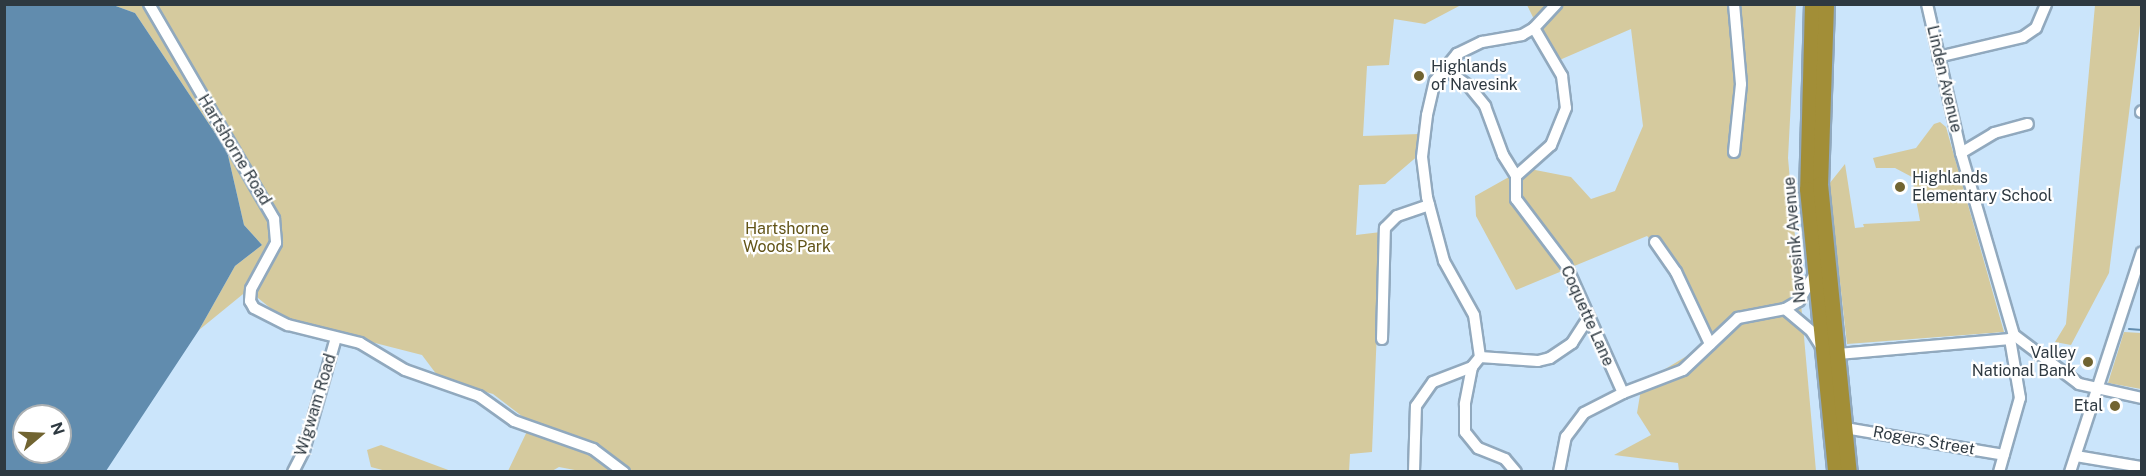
<!DOCTYPE html>
<style>
body{margin:0}
#map{position:relative;width:2146px;height:476px;overflow:hidden;background:#cbe5fb;font-family:"Public Sans",sans-serif}
div>[style]{position:absolute}
.green>*{inset:0;background:#d5ca9e}
.water>*{inset:0;background:#618cae}
.stream>*{height:2px;margin:-1px;padding:0 1px;transform-origin:1px;border-radius:1px;background:#618cae}
.roads{filter:drop-shadow(2px 0 #91a9be) drop-shadow(-2px 0 #91a9be) drop-shadow(0 2px #91a9be) drop-shadow(0 -2px #91a9be)}
.minor>*{height:10px;margin:-5px;padding:0 5px;transform-origin:5px;border-radius:5px;background:#fff}
.highway>*{height:15px;margin:-7.5px;padding:0 7.5px;transform-origin:7.5px;border-radius:7.5px;background:#a28e37}
.dots>*{width:16px;height:16px;translate:-50% -50%;box-sizing:border-box;border:3px solid #fff;border-radius:50%}
span{translate:-50% -50%;white-space:nowrap;text-align:center;line-height:1.15;-webkit-text-stroke:4.5px #fff;paint-order:stroke}
.poi-label{font-size:16px;color:#2e3941}
.left{translate:0 -50%;text-align:left}
.right{translate:-100% -50%;text-align:right}
.street-label{font-size:16px;color:#2e3941}
.park-label{font-size:16px;color:#625418}
.frame{position:absolute;inset:0;border:6px solid #2e3941;pointer-events:none}
.north{position:absolute;left:12px;top:404px;width:60px;height:60px;box-sizing:border-box;background:#fff;border:2px solid #abb0b3;border-radius:50%;rotate:71deg;font-size:16px;font-weight:700;line-height:24px;text-align:center;color:#2e3941}
.north::after{content:'';display:block;margin:auto;width:21px;height:27px;background:#716431;clip-path:polygon(50% 0,100% 100%,50% 72%,0 100%)}
</style>
<div id="map">
<div class="green">
<div style="clip-path:polygon(113px 5px,1461px 5px,1425px 24px,1394px 19px,1389px 65px,1367px 66px,1363px 136px,1419px 134px,1420px 154px,1385px 184px,1359px 185px,1356px 235px,1381px 232px,1372px 452px,1350px 454px,1349px 472px,585px 472px,559px 467px,552px 471px,508px 471px,531px 423px,493px 394px,440px 379px,422px 355px,285px 320px,248px 290px,199px 330px,235px 266px,262px 245px,244px 225px,227px 151px,135px 13px)"></div>
<div style="clip-path:polygon(1527px 5px,1796px 5px,1788px 158px,1816px 471px,1679px 471px,1678px 463px,1614px 455px,1651px 435px,1637px 413px,1642px 383px,1705px 345px,1677px 267px,1647px 236px,1516px 290px,1476px 216px,1475px 196px,1525px 168px,1571px 177px,1591px 199px,1615px 191px,1643px 126px,1631px 29px,1555px 62px)"></div>
<div style="clip-path:polygon(2095px 5px,2141px 5px,2141px 17px,2109px 273px,2071px 345px,2055px 342px,2066px 324px)"></div>
<div style="clip-path:polygon(1940px 122px,1946px 127px,2004px 332px,1847px 344px,1829px 184px,1845px 164px,1855px 228px,1864px 227px,1863px 224px,1920px 221px,1912px 177px,1895px 168px,1876px 168px,1873px 158px,1916px 148px,1934px 124px)"></div>
<div style="clip-path:polygon(2124px 332px,2141px 333px,2141px 389px,2108px 383px)"></div>
<div style="clip-path:polygon(381px 445px,451px 471px,386px 471px,371px 467px,367px 450px)"></div>
</div>
<div class="water">
<div style="clip-path:polygon(evenodd,4px 5px,113px 5px,135px 13px,227px 151px,244px 225px,262px 245px,235px 266px,199px 330px,106px 471px,5px 471px,4px 5px,24px 416px,60px 416px,60px 452px,24px 452px,24px 416px)"></div>
</div>
<div class="stream">
<div style="left:2129px;top:329px;width:13px;rotate:4deg"></div>
</div>
<div class="roads">
<div class="minor">
<div style="left:149px;top:4px;width:249px;rotate:59.8deg"></div>
<div style="left:274px;top:219px;width:24px;rotate:85deg"></div>
<div style="left:276px;top:243px;width:52px;rotate:118.5deg"></div>
<div style="left:251px;top:289px;width:12px;rotate:95deg"></div>
<div style="left:250px;top:301px;width:8px;rotate:60deg"></div>
<div style="left:254px;top:308px;width:38px;rotate:27deg"></div>
<div style="left:288px;top:325px;width:74px;rotate:14deg"></div>
<div style="left:360px;top:343px;width:52px;rotate:31deg"></div>
<div style="left:405px;top:370px;width:78px;rotate:19.4deg"></div>
<div style="left:479px;top:396px;width:43px;rotate:35.5deg"></div>
<div style="left:514px;top:421px;width:84px;rotate:19.5deg"></div>
<div style="left:593px;top:449px;width:39px;rotate:37deg"></div>
<div style="left:1927px;top:4px;width:153px;rotate:77.1deg"></div>
<div style="left:1961px;top:153px;width:190px;rotate:73.8deg"></div>
<div style="left:1534px;top:28px;width:56px;rotate:59.7deg"></div>
<div style="left:1562px;top:76px;width:32px;rotate:83deg"></div>
<div style="left:1566px;top:108px;width:40px;rotate:112deg"></div>
<div style="left:1551px;top:145px;width:47px;rotate:138.5deg"></div>
<div style="left:1516px;top:176px;width:23px;rotate:90deg"></div>
<div style="left:1516px;top:199px;width:83px;rotate:52.9deg"></div>
<div style="left:1566px;top:265px;width:140px;rotate:66deg"></div>
<div style="left:1938px;top:57px;width:87px;rotate:-13.2deg"></div>
<div style="left:2023px;top:37px;width:16px;rotate:-35deg"></div>
<div style="left:2036px;top:28px;width:26px;rotate:-67deg"></div>
<div style="left:1444px;top:68px;width:31px;rotate:36deg"></div>
<div style="left:1469px;top:86px;width:26px;rotate:51deg"></div>
<div style="left:1485px;top:106px;width:52px;rotate:69.8deg"></div>
<div style="left:1503px;top:155px;width:25px;rotate:58deg"></div>
<div style="left:2141px;top:112px;width:1px;rotate:-45deg"></div>
<div style="left:1734px;top:152px;width:68px;rotate:-84.1deg"></div>
<div style="left:1741px;top:84px;width:80px;rotate:-95deg"></div>
<div style="left:1961px;top:153px;width:39px;rotate:-31deg"></div>
<div style="left:1994px;top:133px;width:35px;rotate:-15deg"></div>
<div style="left:1655px;top:242px;width:37px;rotate:55deg"></div>
<div style="left:1676px;top:272px;width:80px;rotate:64.7deg"></div>
<div style="left:1785px;top:309px;width:35px;rotate:40deg"></div>
<div style="left:1812px;top:332px;width:15px;rotate:58deg"></div>
<div style="left:2014px;top:335px;width:81px;rotate:37deg"></div>
<div style="left:2079px;top:384px;width:65px;rotate:12.5deg"></div>
<div style="left:1382px;top:339px;width:111px;rotate:-88.5deg"></div>
<div style="left:1385px;top:228px;width:17px;rotate:-45deg"></div>
<div style="left:1397px;top:216px;width:34px;rotate:-19deg"></div>
<div style="left:1838px;top:354px;width:173px;rotate:-5deg"></div>
<div style="left:1480px;top:357px;width:42px;rotate:-98.1deg"></div>
<div style="left:1474px;top:315px;width:62px;rotate:-119.1deg"></div>
<div style="left:1444px;top:261px;width:66px;rotate:-104.9deg"></div>
<div style="left:1427px;top:197px;width:40px;rotate:-97.1deg"></div>
<div style="left:1422px;top:157px;width:42px;rotate:-83.2deg"></div>
<div style="left:1427px;top:115px;width:35px;rotate:-77deg"></div>
<div style="left:1435px;top:81px;width:35px;rotate:-51deg"></div>
<div style="left:1457px;top:54px;width:28px;rotate:-26deg"></div>
<div style="left:1482px;top:42px;width:41px;rotate:-9.9deg"></div>
<div style="left:1522px;top:35px;width:14px;rotate:-30deg"></div>
<div style="left:1534px;top:28px;width:33px;rotate:-47deg"></div>
<div style="left:1472px;top:367px;width:38px;rotate:101deg"></div>
<div style="left:1465px;top:404px;width:28px;rotate:90deg"></div>
<div style="left:1465px;top:432px;width:21px;rotate:51deg"></div>
<div style="left:1478px;top:448px;width:29px;rotate:22deg"></div>
<div style="left:1505px;top:459px;width:17px;rotate:50deg"></div>
<div style="left:1845px;top:428px;width:161px;rotate:9.6deg"></div>
<div style="left:2076px;top:456px;width:67px;rotate:9.5deg"></div>
<div style="left:293px;top:472px;width:25px;rotate:-63deg"></div>
<div style="left:304px;top:450px;width:116px;rotate:-74.1deg"></div>
<div style="left:1414px;top:472px;width:66px;rotate:-88.3deg"></div>
<div style="left:1416px;top:406px;width:29px;rotate:-55deg"></div>
<div style="left:1433px;top:382px;width:42px;rotate:-21deg"></div>
<div style="left:1472px;top:367px;width:13px;rotate:-51deg"></div>
<div style="left:1480px;top:357px;width:58px;rotate:3.9deg"></div>
<div style="left:1538px;top:361px;width:12px;rotate:-14deg"></div>
<div style="left:1550px;top:358px;width:27px;rotate:-34deg"></div>
<div style="left:1572px;top:343px;width:30px;rotate:-57deg"></div>
<div style="left:1559px;top:472px;width:36px;rotate:-79deg"></div>
<div style="left:1566px;top:437px;width:30px;rotate:-53deg"></div>
<div style="left:1584px;top:413px;width:44px;rotate:-27.1deg"></div>
<div style="left:1623px;top:393px;width:64px;rotate:-21deg"></div>
<div style="left:1683px;top:370px;width:76px;rotate:-43.4deg"></div>
<div style="left:1738px;top:318px;width:48px;rotate:-10.8deg"></div>
<div style="left:1785px;top:309px;width:16px;rotate:-30deg"></div>
<div style="left:1799px;top:301px;width:30px;rotate:-60deg"></div>
<div style="left:1999px;top:472px;width:77px;rotate:-74.2deg"></div>
<div style="left:2020px;top:398px;width:60px;rotate:-99.6deg"></div>
<div style="left:2010px;top:339px;width:4px;rotate:-45deg"></div>
<div style="left:2070px;top:472px;width:231px;rotate:-71.9deg"></div>
</div>
<div class="highway">
<div style="left:1812px;top:4px;width:185px;rotate:91.5deg"></div>
<div style="left:1807px;top:189px;width:284px;rotate:84.3deg"></div>
<div style="left:1826px;top:4px;width:180px;rotate:91.9deg"></div>
<div style="left:1820px;top:184px;width:289px;rotate:84.3deg"></div>
</div>
</div>
<div class="dots">
<div style="left:1419px;top:76px;background:#716431"></div>
<div style="left:1900px;top:187px;background:#716431"></div>
<div style="left:2088px;top:362px;background:#716431"></div>
<div style="left:2115px;top:406px;background:#716431"></div>
</div>
<div class="poi-label">
<span class="left" style="left:1431px;top:76px">Highlands<br>of Navesink</span>
<span class="left" style="left:1912px;top:187px">Highlands<br>Elementary School</span>
<span class="right" style="left:2076px;top:362px">Valley<br>National Bank</span>
<span class="right" style="left:2103px;top:406px">Etal</span>
</div>
<div class="street-label">
<span style="left:1944px;top:79px;rotate:77deg">Linden Avenue</span>
<span style="left:234px;top:150px;rotate:59deg">Hartshorne Road</span>
<span style="left:1795px;top:240px;rotate:-95deg">Navesink Avenue</span>
<span style="left:1587px;top:316px;rotate:66deg">Coquette Lane</span>
<span style="left:316px;top:405px;rotate:-73deg">Wigwam Road</span>
<span style="left:1924px;top:441px;rotate:10deg">Rogers Street</span>
</div>
<div class="park-label">
<span style="left:787px;top:238px">Hartshorne<br>Woods Park</span>
</div>
<div class="frame"></div>
<div class="north">N</div>
</div>
